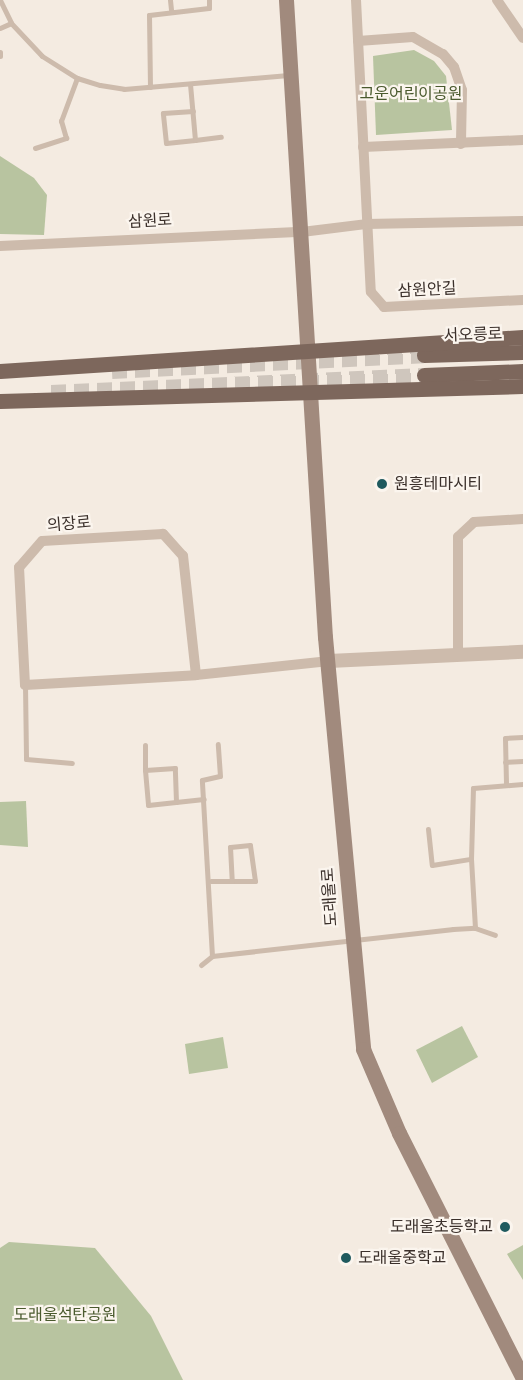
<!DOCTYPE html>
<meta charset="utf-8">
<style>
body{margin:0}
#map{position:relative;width:523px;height:1380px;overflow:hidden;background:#f4ebe1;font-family:Signika,"Noto Sans KR",sans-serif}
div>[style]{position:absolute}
.green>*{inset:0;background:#b8c4a0}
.primary-tunnel>*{height:15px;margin-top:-7.5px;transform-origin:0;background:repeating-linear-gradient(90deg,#cfc6bd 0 15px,transparent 0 23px)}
.service>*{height:5px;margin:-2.5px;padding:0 2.5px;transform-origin:2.5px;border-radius:2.5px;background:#cdbbac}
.minor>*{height:10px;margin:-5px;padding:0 5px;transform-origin:5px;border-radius:5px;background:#cdbbac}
.tertiary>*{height:14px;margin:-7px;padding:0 7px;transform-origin:7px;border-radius:7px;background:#cdbbac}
.secondary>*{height:15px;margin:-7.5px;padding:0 7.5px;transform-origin:7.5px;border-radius:7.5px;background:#a18a7d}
.primary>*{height:15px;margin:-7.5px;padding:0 7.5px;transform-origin:7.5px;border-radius:7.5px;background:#7d675c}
.dots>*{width:16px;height:16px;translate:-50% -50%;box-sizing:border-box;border:3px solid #fbf5ee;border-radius:50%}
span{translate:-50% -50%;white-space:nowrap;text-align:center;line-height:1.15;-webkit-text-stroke:4.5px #fbf5ee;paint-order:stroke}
.park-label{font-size:16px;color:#4a5a2e}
.street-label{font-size:16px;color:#3b302b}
.poi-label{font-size:16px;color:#3b302b}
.left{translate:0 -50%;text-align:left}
.right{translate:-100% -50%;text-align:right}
</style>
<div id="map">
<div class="green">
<div style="clip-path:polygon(414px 50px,434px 61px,446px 76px,452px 130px,376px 135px,373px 56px)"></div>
<div style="clip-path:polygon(0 156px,34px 178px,47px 195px,44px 235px,0 234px)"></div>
<div style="clip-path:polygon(26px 801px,28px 847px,0 845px,0 802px)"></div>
<div style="clip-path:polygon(462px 1026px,478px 1057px,432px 1083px,416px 1050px)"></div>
<div style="clip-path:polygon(223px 1037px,228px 1068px,189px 1074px,185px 1044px)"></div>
<div style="clip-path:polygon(9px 1242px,95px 1248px,151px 1316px,183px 1380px,0 1380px,0 1248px)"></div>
<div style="clip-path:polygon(523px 1245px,523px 1280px,507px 1254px)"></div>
</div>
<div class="primary-tunnel">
<div style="left:112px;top:371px;width:312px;rotate:-2.9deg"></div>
<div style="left:51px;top:392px;width:373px;rotate:-2.6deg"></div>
</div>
<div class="service">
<div style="left:0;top:0;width:25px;rotate:64deg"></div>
<div style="left:11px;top:23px;width:45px;rotate:46.8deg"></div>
<div style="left:42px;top:56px;width:41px;rotate:32.2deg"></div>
<div style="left:77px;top:78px;width:24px;rotate:17deg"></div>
<div style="left:100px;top:85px;width:24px;rotate:9deg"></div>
<div style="left:124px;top:89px;width:165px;rotate:-4.9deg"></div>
<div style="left:170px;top:0;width:10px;rotate:84deg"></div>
<div style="left:0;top:28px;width:12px;rotate:-24deg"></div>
<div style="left:0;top:52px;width:4px;rotate:90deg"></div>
<div style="left:190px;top:84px;width:56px;rotate:84.9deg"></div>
<div style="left:195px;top:140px;width:29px;rotate:174deg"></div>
<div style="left:166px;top:143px;width:30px;rotate:-96deg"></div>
<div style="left:163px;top:113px;width:30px;rotate:-4deg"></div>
<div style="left:150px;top:87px;width:72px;rotate:-90.8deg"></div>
<div style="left:149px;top:15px;width:60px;rotate:-6.7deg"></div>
<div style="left:209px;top:8px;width:8px;rotate:-90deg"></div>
<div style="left:195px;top:140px;width:26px;rotate:-7deg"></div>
<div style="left:35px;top:148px;width:33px;rotate:-18deg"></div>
<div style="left:66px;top:138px;width:18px;rotate:-106deg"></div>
<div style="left:61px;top:121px;width:46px;rotate:-69.6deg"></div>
<div style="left:25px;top:685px;width:74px;rotate:89.2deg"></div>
<div style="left:26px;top:759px;width:46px;rotate:5deg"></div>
<div style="left:145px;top:745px;width:25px;rotate:90deg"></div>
<div style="left:505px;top:762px;width:18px;rotate:-3deg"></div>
<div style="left:506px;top:783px;width:45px;rotate:-91.3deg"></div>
<div style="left:505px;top:738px;width:18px;rotate:-3deg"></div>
<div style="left:176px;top:802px;width:34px;rotate:-92deg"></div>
<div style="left:175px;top:768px;width:30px;rotate:176deg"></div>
<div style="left:145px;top:770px;width:35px;rotate:85deg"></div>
<div style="left:148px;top:805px;width:56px;rotate:-6.1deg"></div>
<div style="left:428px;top:829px;width:36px;rotate:84deg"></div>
<div style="left:432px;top:865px;width:39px;rotate:-9deg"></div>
<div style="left:211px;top:881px;width:44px"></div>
<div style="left:255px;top:881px;width:36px;rotate:-98deg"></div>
<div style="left:250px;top:845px;width:20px;rotate:174deg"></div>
<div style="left:230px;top:847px;width:34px;rotate:87deg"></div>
<div style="left:475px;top:928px;width:69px;rotate:-93.3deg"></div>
<div style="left:471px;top:859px;width:71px;rotate:-88.4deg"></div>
<div style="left:473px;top:788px;width:50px;rotate:-4.6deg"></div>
<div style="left:212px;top:956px;width:176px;rotate:-93.3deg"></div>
<div style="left:202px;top:780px;width:18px;rotate:-13deg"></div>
<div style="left:220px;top:776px;width:32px;rotate:-94deg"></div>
<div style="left:201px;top:965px;width:14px;rotate:-39deg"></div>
<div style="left:212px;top:956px;width:243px;rotate:-6.4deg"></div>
<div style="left:453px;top:929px;width:22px;rotate:-3deg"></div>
<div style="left:475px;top:928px;width:21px;rotate:19deg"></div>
</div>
<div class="minor">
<div style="left:356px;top:0;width:292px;rotate:87.1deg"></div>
<div style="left:371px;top:292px;width:20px;rotate:49deg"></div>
<div style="left:384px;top:307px;width:139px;rotate:-2.9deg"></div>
<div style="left:497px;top:0;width:46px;rotate:55.6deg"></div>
<div style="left:358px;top:41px;width:55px;rotate:-4.2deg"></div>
<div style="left:413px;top:37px;width:34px;rotate:30deg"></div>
<div style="left:443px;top:54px;width:17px;rotate:50deg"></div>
<div style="left:454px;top:67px;width:24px;rotate:71deg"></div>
<div style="left:462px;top:90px;width:54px;rotate:91.1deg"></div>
<div style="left:363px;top:147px;width:160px;rotate:-2.5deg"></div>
<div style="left:0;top:246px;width:302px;rotate:-2.7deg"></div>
<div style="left:302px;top:232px;width:64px;rotate:-7.1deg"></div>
<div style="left:366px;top:224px;width:157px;rotate:-1.1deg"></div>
<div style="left:458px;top:654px;width:117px;rotate:-90deg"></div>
<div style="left:458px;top:537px;width:22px;rotate:-43deg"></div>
<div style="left:474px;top:522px;width:49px;rotate:-3.5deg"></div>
<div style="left:196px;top:675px;width:120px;rotate:-96.2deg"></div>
<div style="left:183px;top:556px;width:30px;rotate:-132deg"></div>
<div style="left:163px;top:534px;width:121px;rotate:176.7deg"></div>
<div style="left:42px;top:541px;width:35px;rotate:131deg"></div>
<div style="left:19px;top:567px;width:118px;rotate:87.1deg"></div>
<div style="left:25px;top:685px;width:171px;rotate:-3.3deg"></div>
<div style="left:196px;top:675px;width:134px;rotate:-6deg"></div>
</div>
<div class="tertiary">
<div style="left:329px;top:661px;width:194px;rotate:-2.7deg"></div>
</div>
<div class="secondary">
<div style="left:286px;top:0;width:638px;rotate:86.5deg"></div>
<div style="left:325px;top:637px;width:414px;rotate:84.7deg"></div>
<div style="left:363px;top:1049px;width:91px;rotate:66.8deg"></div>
<div style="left:399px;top:1133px;width:275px;rotate:63.2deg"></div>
</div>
<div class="primary">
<div style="left:424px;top:355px;width:99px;rotate:-1.7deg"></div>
<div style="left:0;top:371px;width:524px;rotate:-3.72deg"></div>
<div style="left:424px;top:375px;width:99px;rotate:-2.3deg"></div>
<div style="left:0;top:401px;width:523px;rotate:-1.64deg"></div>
</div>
<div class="dots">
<div style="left:382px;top:484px;background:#1f5a5e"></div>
<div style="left:505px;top:1227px;background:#1f5a5e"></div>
<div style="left:346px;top:1258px;background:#1f5a5e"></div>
</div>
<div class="park-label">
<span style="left:411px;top:94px">고운어린이공원</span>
<span style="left:65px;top:1315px">도래울석탄공원</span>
</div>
<div class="street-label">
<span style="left:150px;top:221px;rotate:-3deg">삼원로</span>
<span style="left:427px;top:290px;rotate:-3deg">삼원안길</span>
<span style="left:473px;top:335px;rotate:-2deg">서오릉로</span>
<span style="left:69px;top:524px;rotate:-5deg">의장로</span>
<span style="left:330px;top:897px;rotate:-94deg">도래울로</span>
</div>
<div class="poi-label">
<span class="left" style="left:394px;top:484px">원흥테마시티</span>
<span class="right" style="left:493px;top:1227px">도래울초등학교</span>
<span class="left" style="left:358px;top:1258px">도래울중학교</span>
</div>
</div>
